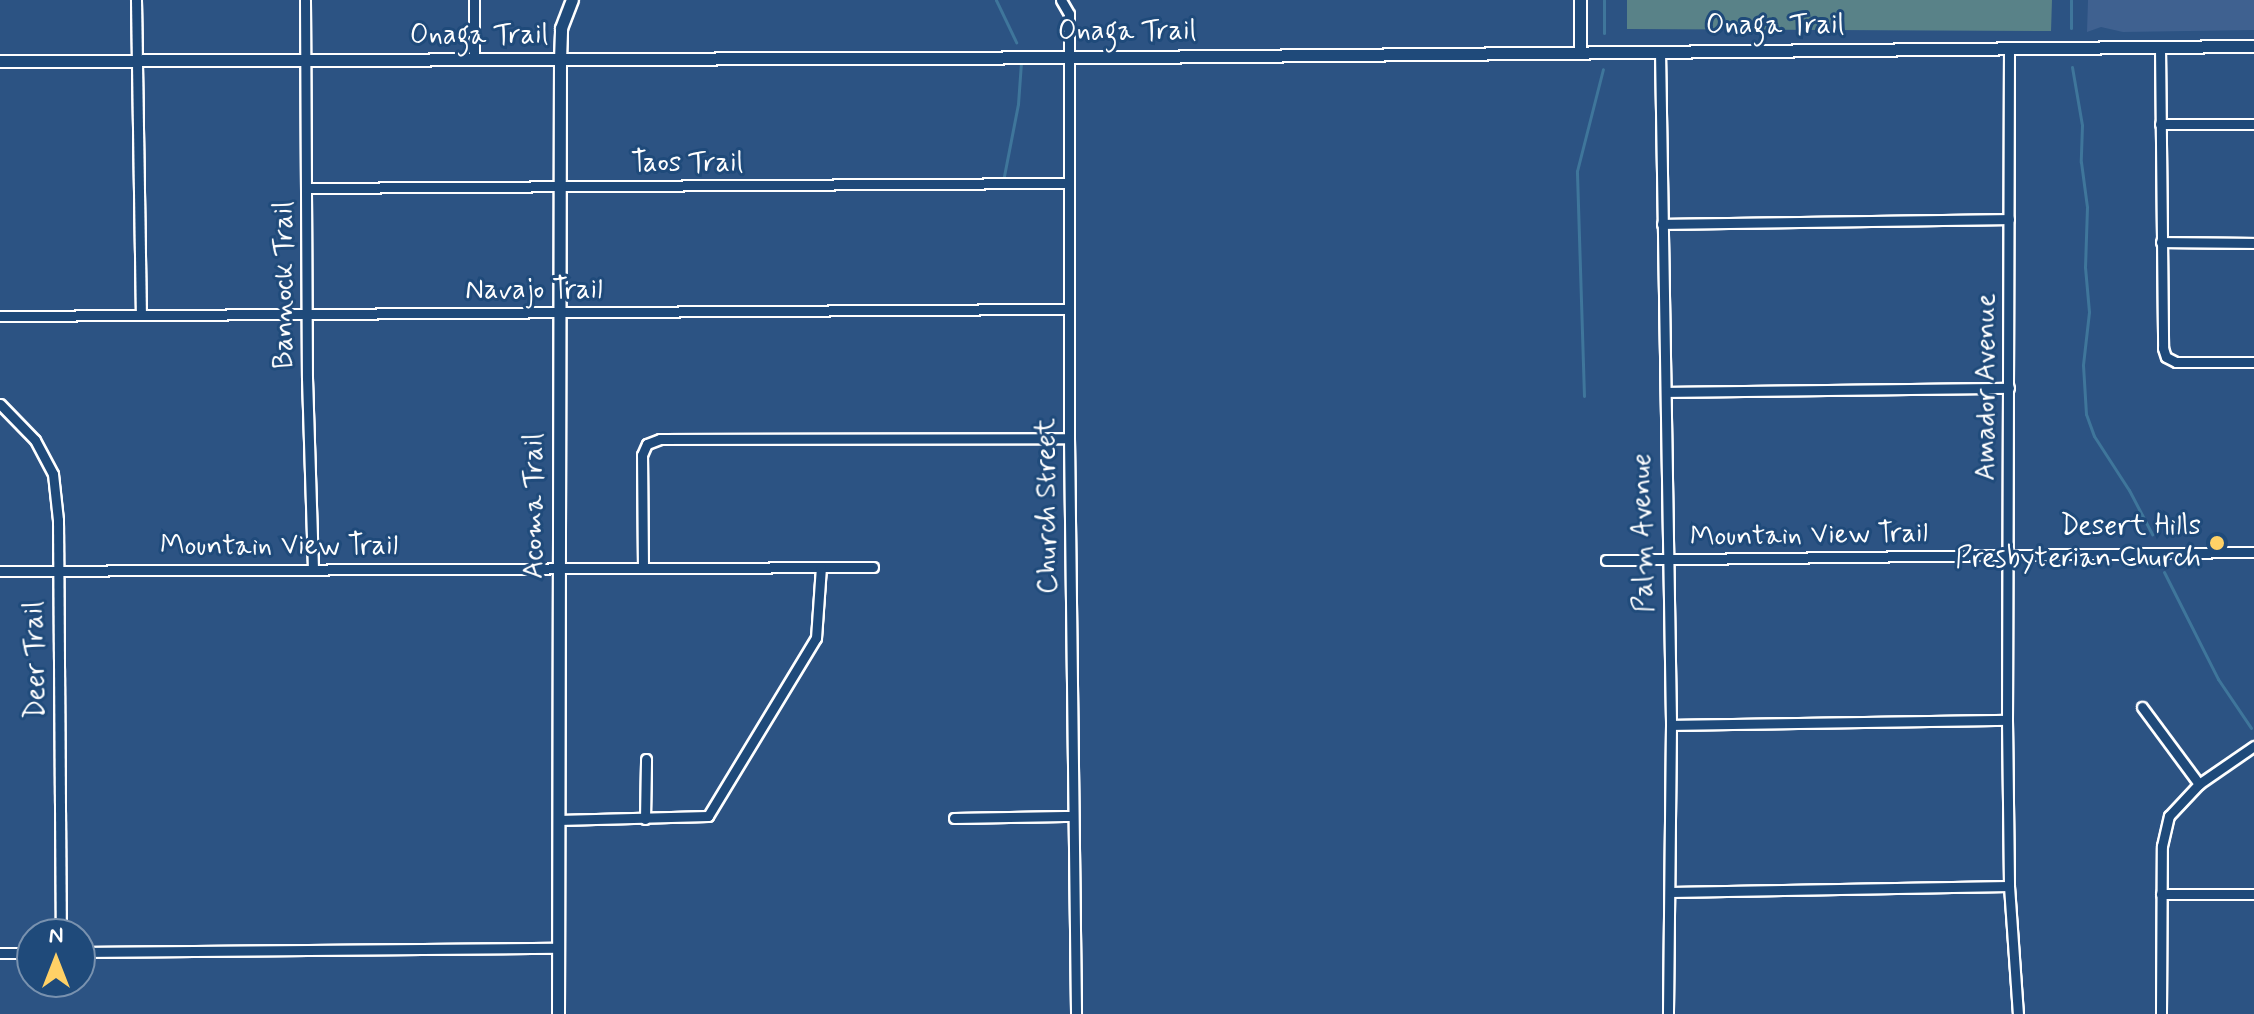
<!DOCTYPE html>
<style>
body{margin:0}
#map{position:relative;width:2254px;height:1014px;overflow:hidden;background:#2c5383;font-family:Mynerve,sans-serif}
div>[style]{position:absolute}
.built>*{inset:0;background:#3f6190}
.green>*{inset:0;background:#598288}
.stream>*{height:3px;margin:-1.5px;padding:0 1.5px;transform-origin:1.5px;border-radius:1.5px;background:#3f769b}
.roads{filter:drop-shadow(2px 0 #fff) drop-shadow(-2px 0 #fff) drop-shadow(0 2px #fff) drop-shadow(0 -2px #fff)}
.minor>*{height:9px;margin:-4.5px;padding:0 4.5px;transform-origin:4.5px;border-radius:4.5px;background:#1f4a7a}
.tertiary>*{height:11px;margin:-5.5px;padding:0 5.5px;transform-origin:5.5px;border-radius:5.5px;background:#1f4a7a}
.dots>*{width:22px;height:22px;translate:-50% -50%;box-sizing:border-box;border:4px solid #1f4a7a;border-radius:50%}
span{translate:-50% -50%;white-space:nowrap;text-align:center;line-height:1.15;-webkit-text-stroke:6px #1f4a7a;paint-order:stroke}
.street-label{font-size:28px;color:#fff}
.poi-label{font-size:28px;color:#fff}
.right{translate:-100% -50%;text-align:right}
.north{position:absolute;left:16px;top:918px;width:80px;height:80px;box-sizing:border-box;background:#1f4a7a;border:2px solid #7992af;border-radius:50%;rotate:0deg;font-size:22px;font-weight:700;line-height:32px;text-align:center;color:#fff}
.north::after{content:'';display:block;margin:auto;width:28px;height:36px;background:#ffd166;clip-path:polygon(50% 0,100% 100%,50% 72%,0 100%)}
</style>
<div id="map">
<div class="built">
<div style="clip-path:polygon(2088px 0,2254px 0,2254px 30px,2123px 32px,2101px 27px,2087px 32px)"></div>
</div>
<div class="green">
<div style="clip-path:polygon(1627px 0,2052px 0,2051px 31px,1627px 29px)"></div>
</div>
<div class="stream">
<div style="left:996px;top:0;width:47px;rotate:64.5deg"></div>
<div style="left:1604px;top:0;width:33px;rotate:90deg"></div>
<div style="left:2071px;top:0;width:28px;rotate:90deg"></div>
<div style="left:2072px;top:67px;width:59px;rotate:80.2deg"></div>
<div style="left:2082px;top:125px;width:37px;rotate:92deg"></div>
<div style="left:2081px;top:162px;width:45px;rotate:82.4deg"></div>
<div style="left:2087px;top:207px;width:60px;rotate:91.9deg"></div>
<div style="left:2085px;top:267px;width:45px;rotate:84.9deg"></div>
<div style="left:2089px;top:312px;width:53px;rotate:96.5deg"></div>
<div style="left:2083px;top:365px;width:49px;rotate:86.5deg"></div>
<div style="left:2086px;top:414px;width:23px;rotate:70deg"></div>
<div style="left:2094px;top:436px;width:64px;rotate:57.1deg"></div>
<div style="left:2129px;top:490px;width:50px;rotate:62.4deg"></div>
<div style="left:1004px;top:176px;width:73px;rotate:-79deg"></div>
<div style="left:1018px;top:104px;width:42px;rotate:-85.9deg"></div>
<div style="left:1584px;top:396px;width:225px;rotate:-91.8deg"></div>
<div style="left:1577px;top:171px;width:105px;rotate:-75.7deg"></div>
<div style="left:2164px;top:572px;width:120px;rotate:63.2deg"></div>
<div style="left:2218px;top:679px;width:59px;rotate:56deg"></div>
</div>
<div class="roads">
<div class="minor">
<div style="left:136px;top:0;width:314px;rotate:89.1deg"></div>
<div style="left:305px;top:0;width:378px;rotate:89.7deg"></div>
<div style="left:307px;top:378px;width:191px;rotate:88.2deg"></div>
<div style="left:474px;top:0;width:60px;rotate:90deg"></div>
<div style="left:1061px;top:0;width:16px;rotate:60deg"></div>
<div style="left:1069px;top:14px;width:424px;rotate:90deg"></div>
<div style="left:1069px;top:438px;width:576px;rotate:89.3deg"></div>
<div style="left:2160px;top:47px;width:301px;rotate:89.4deg"></div>
<div style="left:2163px;top:348px;width:9px;rotate:72deg"></div>
<div style="left:2166px;top:357px;width:11px;rotate:27deg"></div>
<div style="left:2176px;top:362px;width:78px"></div>
<div style="left:2009px;top:48px;width:672px;rotate:90.17deg"></div>
<div style="left:2007px;top:720px;width:166px;rotate:89.3deg"></div>
<div style="left:2009px;top:886px;width:128px;rotate:86deg"></div>
<div style="left:1660px;top:51px;width:674px;rotate:89.06deg"></div>
<div style="left:1671px;top:725px;width:289px;rotate:90.6deg"></div>
<div style="left:2160px;top:124px;width:94px"></div>
<div style="left:306px;top:188px;width:762px;rotate:-0.38deg"></div>
<div style="left:1662px;top:224px;width:347px;rotate:-0.8deg"></div>
<div style="left:2161px;top:242px;width:93px;rotate:0.6deg"></div>
<div style="left:0;top:316px;width:1068px;rotate:-0.38deg"></div>
<div style="left:1666px;top:392px;width:343px;rotate:-0.7deg"></div>
<div style="left:0;top:404px;width:50px;rotate:45.8deg"></div>
<div style="left:35px;top:440px;width:38px;rotate:62deg"></div>
<div style="left:53px;top:474px;width:46px;rotate:83.8deg"></div>
<div style="left:58px;top:520px;width:414px;rotate:89.6deg"></div>
<div style="left:1606px;top:560px;width:648px;rotate:-0.71deg"></div>
<div style="left:643px;top:567px;width:112px;rotate:-90.5deg"></div>
<div style="left:642px;top:455px;width:12px;rotate:-66deg"></div>
<div style="left:647px;top:444px;width:14px;rotate:-21deg"></div>
<div style="left:660px;top:439px;width:409px;rotate:-0.1deg"></div>
<div style="left:0;top:571px;width:873px;rotate:-0.26deg"></div>
<div style="left:2142px;top:707px;width:96px;rotate:53.5deg"></div>
<div style="left:1671px;top:725px;width:336px;rotate:-0.9deg"></div>
<div style="left:954px;top:818px;width:119px;rotate:-1deg"></div>
<div style="left:645px;top:819px;width:60px;rotate:-89deg"></div>
<div style="left:558px;top:820px;width:150px;rotate:-1.5deg"></div>
<div style="left:708px;top:816px;width:208px;rotate:-58.8deg"></div>
<div style="left:816px;top:638px;width:71px;rotate:-86deg"></div>
<div style="left:1670px;top:892px;width:339px;rotate:-1deg"></div>
<div style="left:2161px;top:894px;width:93px"></div>
<div style="left:80px;top:952px;width:478px;rotate:-0.5deg"></div>
<div style="left:0;top:953px;width:32px"></div>
<div style="left:2161px;top:1014px;width:168px;rotate:-89.7deg"></div>
<div style="left:2162px;top:846px;width:31px;rotate:-77deg"></div>
<div style="left:2169px;top:816px;width:44px;rotate:-46.8deg"></div>
<div style="left:2199px;top:784px;width:67px;rotate:-34.6deg"></div>
</div>
<div class="tertiary">
<div style="left:1580px;top:52px;width:52px;rotate:-90deg"></div>
<div style="left:0;top:61px;width:1129px;rotate:-0.2deg"></div>
<div style="left:1129px;top:57px;width:1125px;rotate:-0.56deg"></div>
<div style="left:558px;top:1014px;width:954px;rotate:-89.88deg"></div>
<div style="left:560px;top:60px;width:32px;rotate:-88deg"></div>
<div style="left:561px;top:28px;width:30px;rotate:-69deg"></div>
</div>
</div>
<div class="dots">
<div style="left:2217px;top:543px;background:#ffd166"></div>
</div>
<div class="street-label">
<span style="left:1775px;top:26px">Onaga Trail</span>
<span style="left:1127px;top:32px">Onaga Trail</span>
<span style="left:479px;top:36px">Onaga Trail</span>
<span style="left:687px;top:164px">Taos Trail</span>
<span style="left:285px;top:285px;rotate:-90deg">Bannock Trail</span>
<span style="left:534px;top:291px">Navajo Trail</span>
<span style="left:1987px;top:387px;rotate:-90deg">Amador Avenue</span>
<span style="left:535px;top:506px;rotate:-90deg">Acoma Trail</span>
<span style="left:1048px;top:506px;rotate:-91deg">Church Street</span>
<span style="left:1644px;top:533px;rotate:-91deg">Palm Avenue</span>
<span style="left:1809px;top:536px;rotate:-1deg">Mountain View Trail</span>
<span style="left:279px;top:547px">Mountain View Trail</span>
<span style="left:36px;top:660px;rotate:-91deg">Deer Trail</span>
</div>
<div class="poi-label">
<span class="right" style="left:2201px;top:543px">Desert Hills<br>Presbyterian Church</span>
</div>
<div class="north">N</div>
</div>
